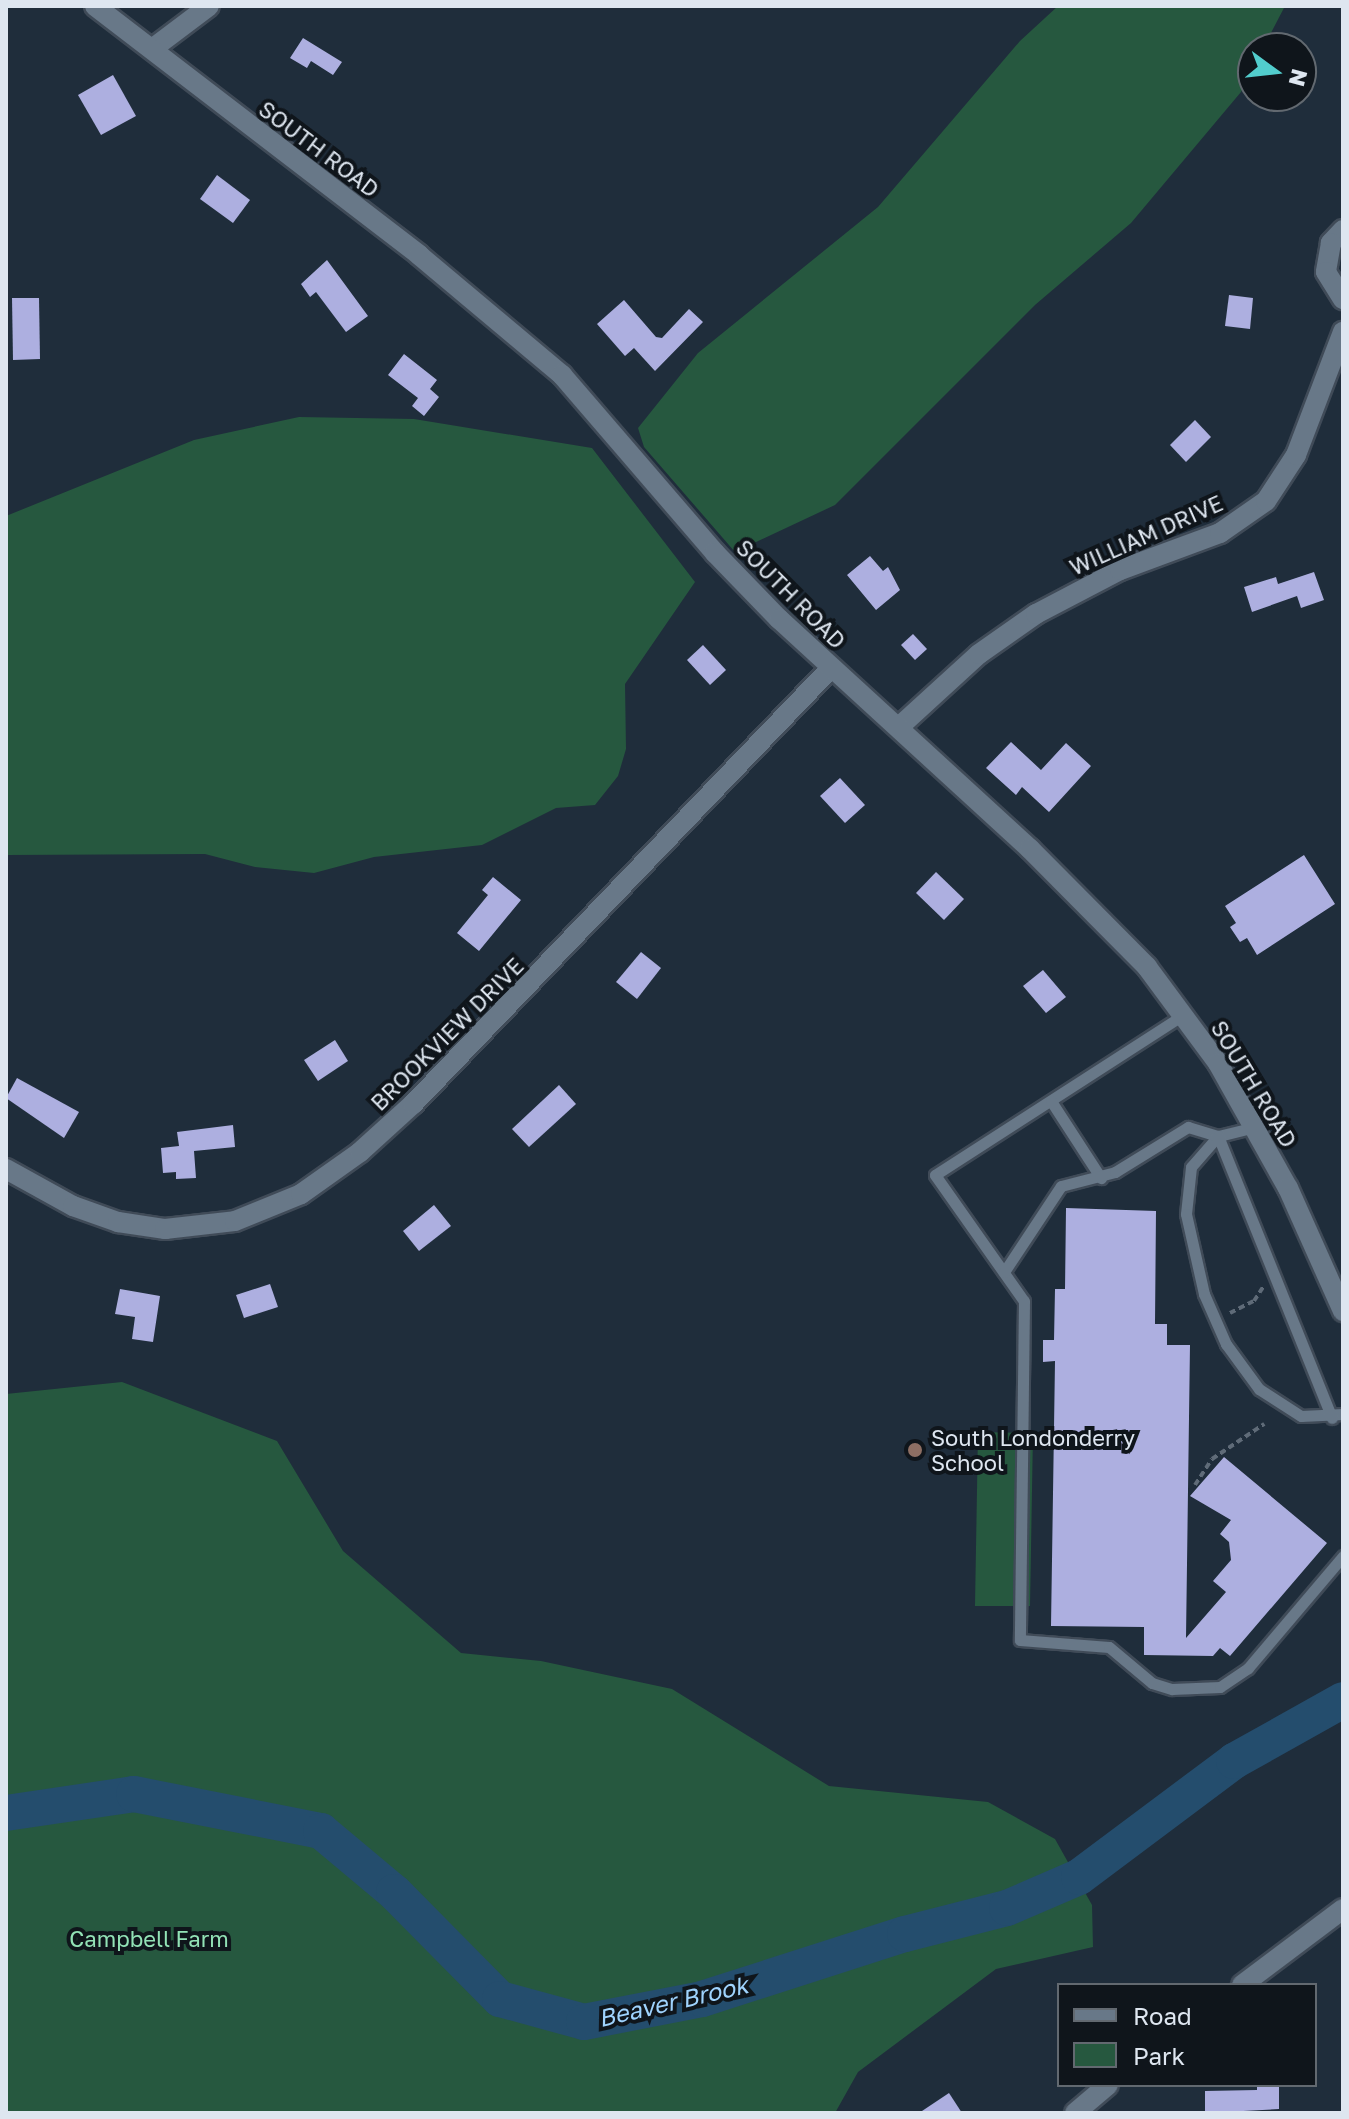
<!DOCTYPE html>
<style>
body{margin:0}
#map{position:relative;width:1349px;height:2119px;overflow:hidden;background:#1f2d3b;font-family:"Golos Text",sans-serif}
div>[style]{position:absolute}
.green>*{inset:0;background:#26583f}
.river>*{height:36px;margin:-18px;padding:0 18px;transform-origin:18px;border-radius:18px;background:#244d6d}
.building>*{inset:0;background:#adafe0}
.path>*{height:4px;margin-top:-2px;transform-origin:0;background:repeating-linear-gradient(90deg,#5f6b78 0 6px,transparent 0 10px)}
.roads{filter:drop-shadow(2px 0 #404b58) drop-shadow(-2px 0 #404b58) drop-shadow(0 2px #404b58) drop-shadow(0 -2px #404b58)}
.service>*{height:11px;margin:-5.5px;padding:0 5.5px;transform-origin:5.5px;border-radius:5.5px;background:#687888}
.minor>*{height:20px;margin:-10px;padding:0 10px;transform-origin:10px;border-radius:10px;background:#687888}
.tertiary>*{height:20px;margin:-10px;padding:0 10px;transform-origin:10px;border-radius:10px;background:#687888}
.dots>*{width:22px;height:22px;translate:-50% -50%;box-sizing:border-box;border:4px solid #0f151b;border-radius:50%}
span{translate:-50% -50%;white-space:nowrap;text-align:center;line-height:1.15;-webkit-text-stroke:8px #0f151b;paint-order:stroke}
.street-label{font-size:22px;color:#dee6f0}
.poi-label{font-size:22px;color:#dee6f0}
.left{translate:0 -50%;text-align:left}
.park-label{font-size:22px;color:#92e2b6}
.water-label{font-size:24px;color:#9fd3fd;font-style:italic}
.frame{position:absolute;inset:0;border:8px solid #dee6f0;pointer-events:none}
.legend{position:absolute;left:1057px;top:1983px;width:260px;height:104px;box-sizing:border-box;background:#0f151b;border:2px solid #626970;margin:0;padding:10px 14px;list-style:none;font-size:24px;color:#dee6f0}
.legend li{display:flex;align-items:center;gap:16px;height:40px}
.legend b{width:40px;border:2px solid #626970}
.north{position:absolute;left:1237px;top:32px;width:80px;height:80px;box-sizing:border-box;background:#0f151b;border:2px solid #626970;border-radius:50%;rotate:105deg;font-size:22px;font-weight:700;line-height:32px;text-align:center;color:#dee6f0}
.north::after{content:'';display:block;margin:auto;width:28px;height:36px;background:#52cdcd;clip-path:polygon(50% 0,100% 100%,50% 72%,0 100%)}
</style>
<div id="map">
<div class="green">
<div style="clip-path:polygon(1058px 6px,1285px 6px,1263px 48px,1253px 48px,1253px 68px,1241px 92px,1131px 223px,1035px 305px,835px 505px,735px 552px,644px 447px,638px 428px,698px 353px,878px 207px,1020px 41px)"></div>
<div style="clip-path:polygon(299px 417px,414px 419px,592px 448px,695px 582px,625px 684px,626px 749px,618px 776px,595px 805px,556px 808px,482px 845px,374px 857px,314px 873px,255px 867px,205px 854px,6px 855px,6px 516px,194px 440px)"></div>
<div style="clip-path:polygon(122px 1382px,277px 1441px,343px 1551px,461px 1653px,541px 1661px,672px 1689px,829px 1786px,988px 1802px,1055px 1839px,1092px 1905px,1093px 1947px,996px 1969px,858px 2072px,835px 2113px,6px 2113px,6px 1394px)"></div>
<div style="clip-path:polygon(978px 1432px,1033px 1433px,1030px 1606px,975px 1606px)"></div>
</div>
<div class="river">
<div style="left:6px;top:1813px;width:129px;rotate:-8.4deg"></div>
<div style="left:134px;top:1794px;width:191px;rotate:11.2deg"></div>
<div style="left:321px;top:1831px;width:95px;rotate:39.9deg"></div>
<div style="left:394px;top:1892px;width:151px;rotate:45.3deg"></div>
<div style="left:500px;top:1999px;width:87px;rotate:15.3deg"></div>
<div style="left:584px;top:2022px;width:120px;rotate:-11deg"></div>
<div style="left:702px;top:1999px;width:213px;rotate:-17.8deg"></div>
<div style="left:905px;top:1934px;width:105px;rotate:-14.3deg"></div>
<div style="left:1007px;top:1908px;width:78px;rotate:-23.3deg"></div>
<div style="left:1079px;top:1877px;width:194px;rotate:-36.8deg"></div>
<div style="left:1234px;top:1761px;width:125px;rotate:-29.2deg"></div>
</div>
<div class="building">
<div style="clip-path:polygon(303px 38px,342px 62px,333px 75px,311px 61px,307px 68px,290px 58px)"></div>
<div style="clip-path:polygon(113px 75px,136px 116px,101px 135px,78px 95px)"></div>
<div style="clip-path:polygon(217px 175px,250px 200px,233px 223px,200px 199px)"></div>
<div style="clip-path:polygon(327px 260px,368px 316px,346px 332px,316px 292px,310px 297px,301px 284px)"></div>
<div style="clip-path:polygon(1229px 295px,1253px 298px,1250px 329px,1225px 326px)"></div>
<div style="clip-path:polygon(12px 298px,39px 298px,40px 359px,13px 360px)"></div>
<div style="clip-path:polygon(624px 300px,656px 337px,662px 338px,689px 309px,703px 322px,655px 371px,634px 348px,625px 356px,597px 324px)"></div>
<div style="clip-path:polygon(404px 354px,437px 380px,430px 389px,439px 397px,424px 416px,412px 406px,418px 398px,388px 375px)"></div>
<div style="clip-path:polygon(1195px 420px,1211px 437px,1186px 462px,1170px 445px)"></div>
<div style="clip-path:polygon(870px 556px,883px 571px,888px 567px,900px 590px,876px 610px,847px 575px)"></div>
<div style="clip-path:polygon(1314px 572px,1324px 600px,1301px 608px,1297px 596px,1252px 612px,1244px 587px,1276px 577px,1278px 584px)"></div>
<div style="clip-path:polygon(913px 634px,927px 649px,915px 660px,901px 645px)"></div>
<div style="clip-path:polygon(703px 645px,726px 670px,710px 685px,687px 660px)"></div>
<div style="clip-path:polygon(1011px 742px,1041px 770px,1066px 743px,1091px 766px,1049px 812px,1022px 787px,1016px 795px,986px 768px)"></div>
<div style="clip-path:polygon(840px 778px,865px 805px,845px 823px,820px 796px)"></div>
<div style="clip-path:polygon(1304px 855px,1335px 904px,1257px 955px,1247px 938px,1240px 942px,1230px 927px,1236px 923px,1225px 906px)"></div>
<div style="clip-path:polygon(936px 872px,964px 899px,944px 920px,916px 893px)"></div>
<div style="clip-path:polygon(493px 877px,521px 900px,479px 951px,457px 933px,488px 895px,482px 890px)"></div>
<div style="clip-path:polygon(641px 952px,661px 968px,637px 999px,616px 982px)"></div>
<div style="clip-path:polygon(1043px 970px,1066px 997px,1046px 1013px,1023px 986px)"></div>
<div style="clip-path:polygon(335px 1040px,348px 1061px,318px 1081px,304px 1060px)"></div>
<div style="clip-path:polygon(17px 1078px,79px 1112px,64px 1138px,6px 1098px)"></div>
<div style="clip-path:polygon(559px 1085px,576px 1104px,529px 1147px,512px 1129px)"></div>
<div style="clip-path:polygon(233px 1125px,235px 1147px,194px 1151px,196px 1178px,176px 1179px,176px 1172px,163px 1173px,161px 1148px,179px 1146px,177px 1132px)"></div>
<div style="clip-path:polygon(434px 1205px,451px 1226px,419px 1251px,403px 1231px)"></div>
<div style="clip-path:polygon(1066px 1208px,1156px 1211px,1155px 1324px,1167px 1324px,1167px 1345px,1190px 1345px,1186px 1638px,1226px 1592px,1213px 1581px,1231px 1560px,1229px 1542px,1220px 1534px,1231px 1520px,1190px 1496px,1224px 1457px,1327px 1543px,1230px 1656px,1220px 1648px,1213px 1656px,1144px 1655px,1144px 1627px,1051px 1626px,1055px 1361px,1043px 1362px,1043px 1340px,1054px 1340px,1055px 1289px,1065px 1289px)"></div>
<div style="clip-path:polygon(270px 1284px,278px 1307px,244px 1318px,236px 1295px)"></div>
<div style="clip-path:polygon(120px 1289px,160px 1296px,153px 1342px,132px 1339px,135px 1317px,115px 1314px)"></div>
<div style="clip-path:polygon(1257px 2085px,1279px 2085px,1279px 2109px,1205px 2113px,1205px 2091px,1257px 2090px)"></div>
<div style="clip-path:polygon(949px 2093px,962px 2113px,919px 2113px)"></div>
</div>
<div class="path">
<div style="left:1230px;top:1313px;width:27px;rotate:-27deg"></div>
<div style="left:1254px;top:1301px;width:17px;rotate:-57deg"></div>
<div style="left:1195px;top:1485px;width:31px;rotate:-57deg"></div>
<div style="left:1212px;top:1459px;width:63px;rotate:-33.9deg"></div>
</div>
<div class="roads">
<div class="service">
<div style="left:1183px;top:1015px;width:295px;rotate:147.2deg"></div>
<div style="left:935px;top:1175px;width:154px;rotate:54.8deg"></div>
<div style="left:1024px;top:1301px;width:339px;rotate:90.7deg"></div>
<div style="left:1020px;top:1640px;width:89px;rotate:4.5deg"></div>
<div style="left:1109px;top:1647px;width:56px;rotate:39.9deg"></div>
<div style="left:1152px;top:1683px;width:21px;rotate:17deg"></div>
<div style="left:1172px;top:1689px;width:48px;rotate:-2.4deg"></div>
<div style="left:1220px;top:1687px;width:34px;rotate:-34deg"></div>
<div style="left:1248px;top:1668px;width:147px;rotate:-49.7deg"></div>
<div style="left:1051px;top:1101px;width:92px;rotate:57deg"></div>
<div style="left:1255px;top:1127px;width:38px;rotate:166deg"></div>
<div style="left:1218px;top:1136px;width:41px;rotate:131.1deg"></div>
<div style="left:1191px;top:1167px;width:47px;rotate:96.1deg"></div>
<div style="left:1186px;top:1214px;width:82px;rotate:77.3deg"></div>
<div style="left:1204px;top:1294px;width:55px;rotate:66.3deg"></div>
<div style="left:1226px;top:1344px;width:56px;rotate:53.7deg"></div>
<div style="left:1259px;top:1389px;width:50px;rotate:32.7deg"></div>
<div style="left:1301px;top:1416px;width:42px;rotate:-2.7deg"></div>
<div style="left:1004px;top:1272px;width:103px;rotate:-56.5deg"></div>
<div style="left:1061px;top:1186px;width:56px;rotate:-14.5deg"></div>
<div style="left:1115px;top:1172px;width:86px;rotate:-31.7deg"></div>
<div style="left:1188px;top:1127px;width:31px;rotate:17deg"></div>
<div style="left:1218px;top:1136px;width:304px;rotate:68deg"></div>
</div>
<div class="minor">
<div style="left:152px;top:49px;width:71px;rotate:-37deg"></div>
<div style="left:1343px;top:230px;width:18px;rotate:133deg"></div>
<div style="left:1331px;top:243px;width:29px;rotate:100deg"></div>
<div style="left:1326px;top:272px;width:32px;rotate:58deg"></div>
<div style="left:899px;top:727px;width:108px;rotate:-42.4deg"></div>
<div style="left:979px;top:654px;width:70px;rotate:-35.1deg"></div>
<div style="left:1036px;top:614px;width:95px;rotate:-27.6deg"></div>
<div style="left:1120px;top:570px;width:107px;rotate:-20.3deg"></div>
<div style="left:1220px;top:533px;width:56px;rotate:-34.8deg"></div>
<div style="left:1266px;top:501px;width:55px;rotate:-56.9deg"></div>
<div style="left:1296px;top:455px;width:132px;rotate:-69.1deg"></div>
<div style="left:6px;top:1169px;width:77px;rotate:28.9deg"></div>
<div style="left:73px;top:1206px;width:48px;rotate:19.6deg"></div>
<div style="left:118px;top:1222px;width:48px;rotate:8.5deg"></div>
<div style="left:165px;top:1229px;width:70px;rotate:-6.5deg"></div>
<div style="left:235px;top:1221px;width:71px;rotate:-22.2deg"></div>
<div style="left:301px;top:1194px;width:72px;rotate:-35.4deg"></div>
<div style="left:360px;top:1152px;width:72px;rotate:-42.2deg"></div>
<div style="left:413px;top:1104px;width:604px;rotate:-46.21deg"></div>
</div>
<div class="tertiary">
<div style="left:95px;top:6px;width:409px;rotate:37.5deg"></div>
<div style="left:419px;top:255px;width:187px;rotate:40deg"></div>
<div style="left:562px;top:375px;width:235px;rotate:49.3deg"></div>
<div style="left:715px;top:553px;width:92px;rotate:45.9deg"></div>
<div style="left:779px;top:619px;width:340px;rotate:42.5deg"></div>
<div style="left:1030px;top:849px;width:166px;rotate:45.2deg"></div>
<div style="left:1147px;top:967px;width:119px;rotate:53.5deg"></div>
<div style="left:1218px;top:1063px;width:143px;rotate:60.8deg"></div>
<div style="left:1288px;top:1188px;width:135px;rotate:65.9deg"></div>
<div style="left:1242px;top:1985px;width:126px;rotate:-37deg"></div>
<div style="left:1075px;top:2113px;width:43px;rotate:-40.3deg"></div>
</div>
</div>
<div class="dots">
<div style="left:915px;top:1450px;background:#8d6e63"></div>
</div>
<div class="street-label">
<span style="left:319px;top:149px;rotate:37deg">SOUTH ROAD</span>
<span style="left:1146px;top:535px;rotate:-24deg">WILLIAM DRIVE</span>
<span style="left:791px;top:594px;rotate:45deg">SOUTH ROAD</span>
<span style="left:447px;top:1034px;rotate:-45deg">BROOKVIEW DRIVE</span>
<span style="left:1254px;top:1084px;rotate:59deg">SOUTH ROAD</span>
</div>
<div class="poi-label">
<span class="left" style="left:931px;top:1450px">South Londonderry<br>School</span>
</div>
<div class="park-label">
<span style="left:149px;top:1939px">Campbell Farm</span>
</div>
<div class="water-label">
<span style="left:673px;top:2001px;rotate:-13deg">Beaver Brook</span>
</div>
<div class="frame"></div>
<ul class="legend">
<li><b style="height:10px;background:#687888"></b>Road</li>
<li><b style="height:22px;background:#26583f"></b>Park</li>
</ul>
<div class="north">N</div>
</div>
